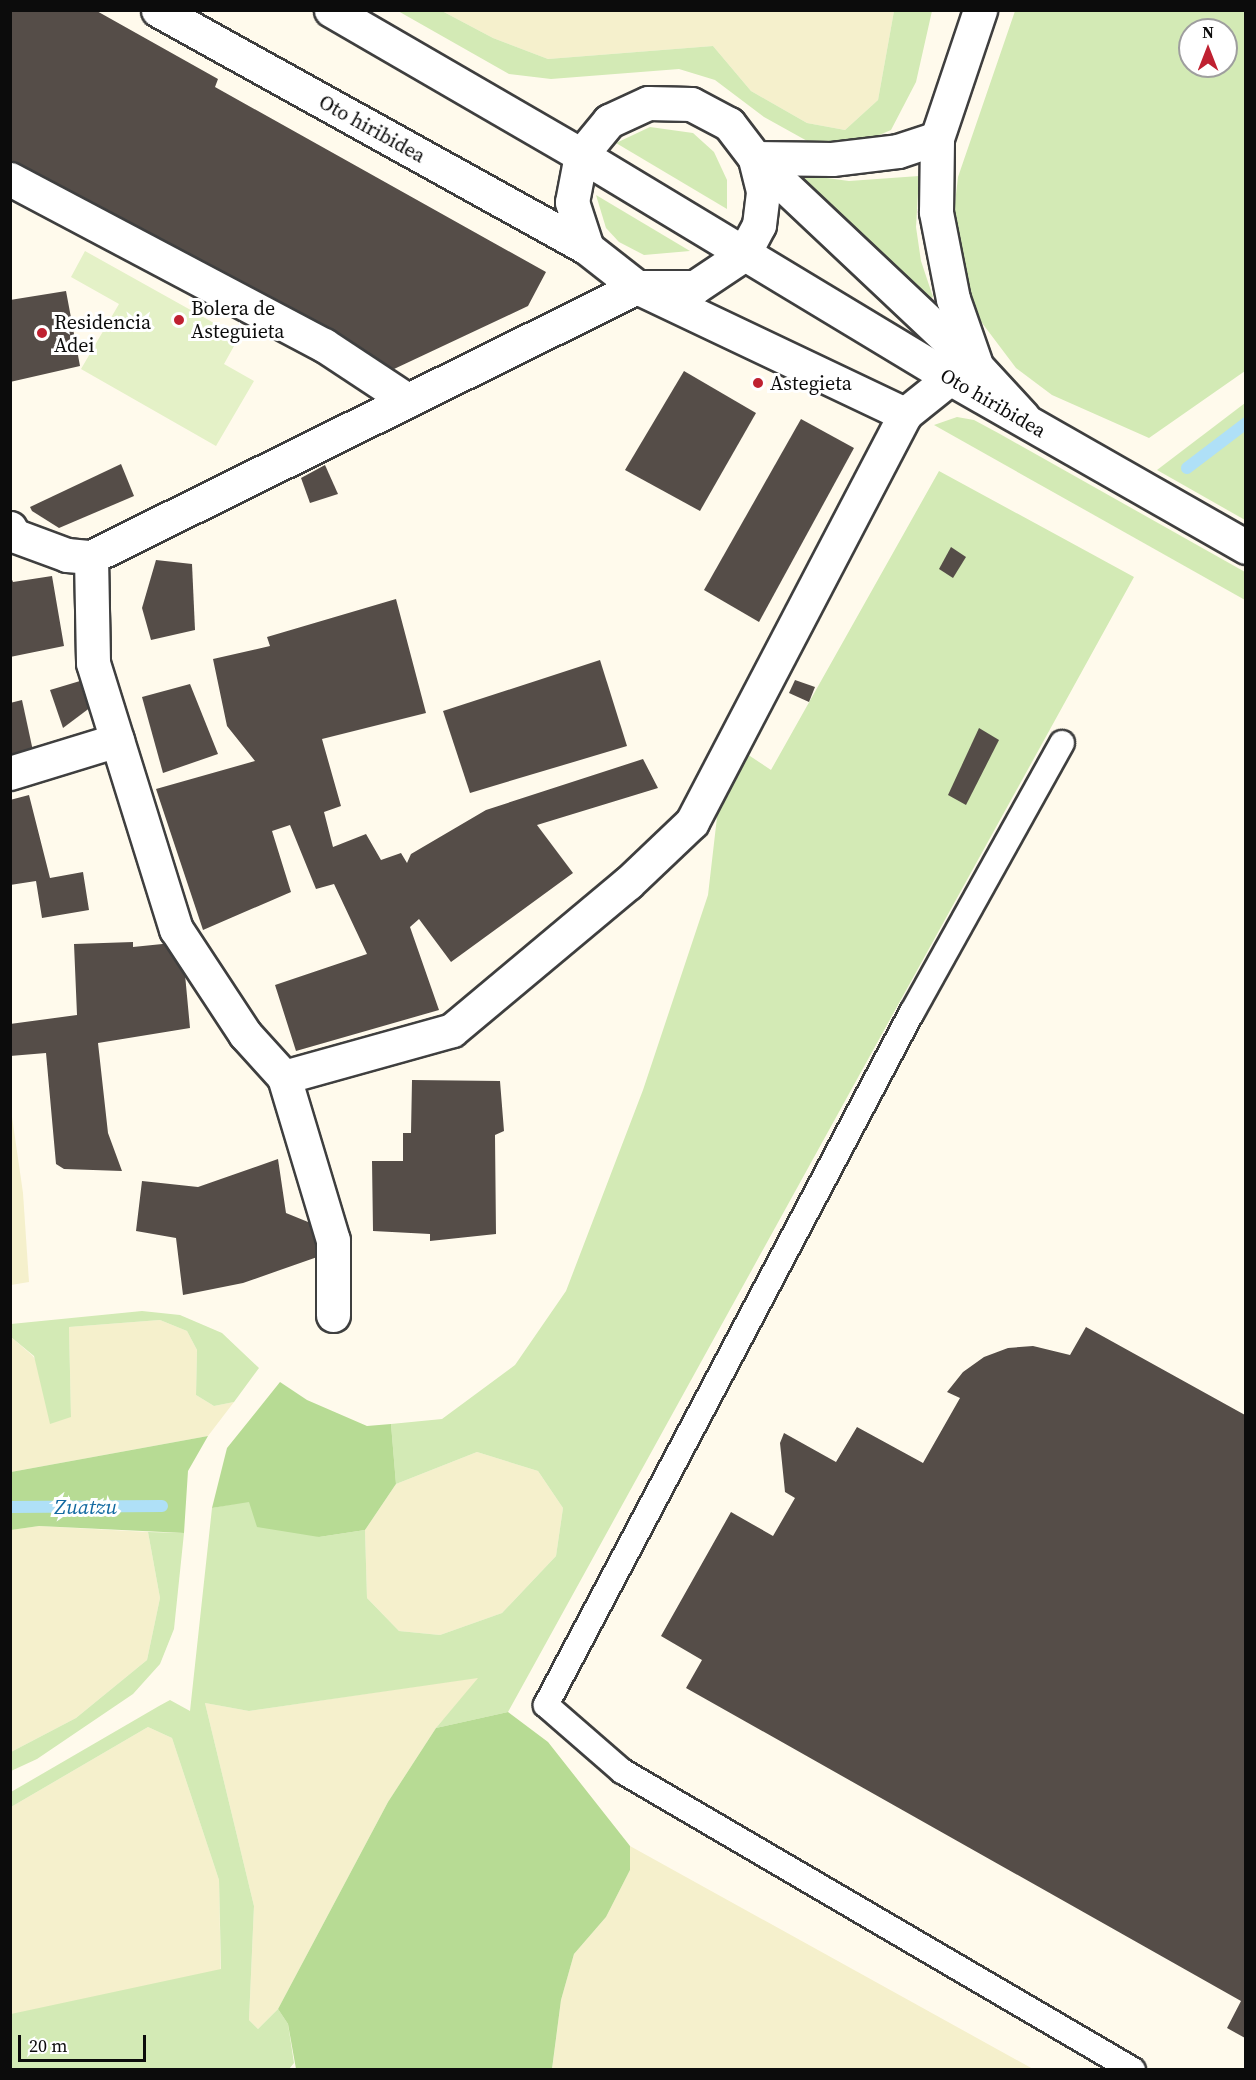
<!DOCTYPE html>
<style>
body{margin:0}
#map{position:relative;width:1256px;height:2080px;overflow:hidden;background:#fffaec;font-family:"Source Serif 4",serif}
div>[style]{position:absolute}
.farmland>*{inset:0;background:#f5f0cc}
.green>*{inset:0;background:#d3eab5}
.forest>*{inset:0;background:#b7db94}
.pitch>*{inset:0;background:#e4f1c7}
.stream>*{height:12px;margin:-6px;padding:0 6px;transform-origin:6px;border-radius:6px;background:#afe0f7}
.building>*{inset:0;background:#554d48}
.roads{filter:drop-shadow(2px 0 #3f3f3f) drop-shadow(-2px 0 #3f3f3f) drop-shadow(0 2px #3f3f3f) drop-shadow(0 -2px #3f3f3f)}
.service>*{height:24px;margin:-12px;padding:0 12px;transform-origin:12px;border-radius:12px;background:#fff}
.minor>*{height:33px;margin:-16.5px;padding:0 16.5px;transform-origin:16.5px;border-radius:16.5px;background:#fff}
.tertiary>*{height:33px;margin:-16.5px;padding:0 16.5px;transform-origin:16.5px;border-radius:16.5px;background:#fff}
.dots>*{width:16px;height:16px;translate:-50% -50%;box-sizing:border-box;border:3px solid #fff;border-radius:50%}
span{translate:-50% -50%;white-space:nowrap;text-align:center;line-height:1.15;-webkit-text-stroke:6px #fff;paint-order:stroke}
.street-label{font-size:20px;color:#0c0c0c}
.poi-label{font-size:20px;color:#0c0c0c}
.left{translate:0 -50%;text-align:left}
.water-label{font-size:21px;color:#136aa1;font-style:italic}
.frame{position:absolute;inset:0;border:12px solid #0c0c0c;pointer-events:none}
.north{position:absolute;left:1178px;top:18px;width:60px;height:60px;box-sizing:border-box;background:#fff;border:2px solid #9e9e9e;border-radius:50%;rotate:0deg;font-size:16px;font-weight:700;line-height:24px;text-align:center;color:#0c0c0c}
.north::after{content:'';display:block;margin:auto;width:21px;height:27px;background:#bf2131;clip-path:polygon(50% 0,100% 100%,50% 72%,0 100%)}
.scale{position:absolute;left:18px;top:2035px;width:128px;height:27px;box-sizing:border-box;border:3px solid #0c0c0c;border-top:0;padding-left:8px;font-size:18px;line-height:21px;white-space:nowrap;color:#0c0c0c;-webkit-text-stroke:4px #fff;paint-order:stroke}
</style>
<div id="map">
<div class="farmland">
<div style="clip-path:polygon(442px 11px,894px 11px,878px 100px,845px 130px,807px 123px,751px 91px,713px 46px,548px 59px,493px 38px)"></div>
<div style="clip-path:polygon(10px 1103px,23px 1193px,29px 1282px,11px 1285px)"></div>
<div style="clip-path:polygon(160px 1320px,187px 1331px,197px 1350px,196px 1395px,214px 1406px,234px 1402px,208px 1436px,11px 1472px,11px 1337px,33px 1356px,71px 1416px,69px 1327px)"></div>
<div style="clip-path:polygon(477px 1452px,538px 1471px,563px 1508px,556px 1556px,502px 1613px,440px 1635px,399px 1631px,367px 1598px,365px 1530px,396px 1484px)"></div>
<div style="clip-path:polygon(39px 1526px,148px 1532px,160px 1598px,147px 1660px,76px 1718px,11px 1752px,10px 1530px)"></div>
<div style="clip-path:polygon(480px 1677px,436px 1728px,388px 1802px,278px 2009px,258px 2029px,249px 2020px,254px 1906px,205px 1703px,249px 1711px)"></div>
<div style="clip-path:polygon(148px 1727px,172px 1738px,219px 1880px,221px 1987px,11px 2063px,11px 1807px)"></div>
<div style="clip-path:polygon(630px 1846px,1033px 2069px,552px 2070px,561px 2000px,574px 1954px,606px 1917px,630px 1870px)"></div>
</div>
<div class="green">
<div style="clip-path:polygon(398px 11px,442px 11px,493px 38px,548px 59px,713px 46px,751px 91px,807px 123px,845px 130px,878px 100px,894px 11px,932px 11px,916px 82px,891px 130px,851px 147px,809px 142px,764px 117px,715px 80px,679px 69px,551px 79px,509px 74px)"></div>
<div style="clip-path:polygon(evenodd,1015px 11px,1245px 11px,1245px 371px,1149px 438px,1052px 395px,1016px 368px,973px 311px,951px 238px,958px 177px,1015px 11px,1190px 30px,1226px 30px,1226px 66px,1190px 66px,1190px 30px)"></div>
<div style="clip-path:polygon(650px 127px,693px 133px,714px 152px,727px 180px,727px 209px,616px 143px)"></div>
<div style="clip-path:polygon(795px 169px,812px 176px,849px 181px,919px 176px,916px 227px,921px 261px,933px 297px,928px 300px,793px 175px)"></div>
<div style="clip-path:polygon(596px 195px,690px 251px,644px 255px,619px 242px,606px 228px)"></div>
<div style="clip-path:polygon(1245px 403px,1245px 520px,1157px 470px)"></div>
<div style="clip-path:polygon(957px 417px,974px 420px,1000px 434px,1245px 572px,1245px 600px,934px 425px)"></div>
<div style="clip-path:polygon(939px 471px,1134px 577px,508px 1712px,436px 1728px,478px 1678px,249px 1711px,205px 1703px,254px 1906px,249px 2020px,258px 2029px,278px 2009px,288px 2024px,294px 2063px,289px 2069px,11px 2069px,11px 2014px,221px 1969px,219px 1880px,172px 1738px,148px 1727px,11px 1807px,11px 1792px,159px 1706px,170px 1700px,190px 1711px,212px 1508px,249px 1501px,319px 1537px,365px 1530px,367px 1598px,399px 1631px,440px 1635px,502px 1613px,556px 1556px,563px 1508px,538px 1471px,477px 1452px,396px 1484px,391px 1424px,442px 1419px,515px 1365px,566px 1291px,643px 1090px,708px 895px,719px 800px,747px 754px,771px 770px)"></div>
<div style="clip-path:polygon(142px 1311px,180px 1315px,222px 1333px,259px 1368px,234px 1402px,214px 1406px,196px 1395px,197px 1350px,187px 1331px,160px 1320px,69px 1327px,71px 1417px,50px 1424px,34px 1356px,11px 1337px,11px 1324px)"></div>
<div style="clip-path:polygon(148px 1532px,184px 1533px,174px 1629px,160px 1664px,133px 1694px,37px 1759px,11px 1771px,11px 1752px,76px 1718px,147px 1660px,160px 1598px)"></div>
</div>
<div class="forest">
<div style="clip-path:polygon(280px 1382px,307px 1400px,367px 1426px,391px 1424px,396px 1484px,365px 1530px,319px 1537px,257px 1527px,249px 1502px,212px 1508px,227px 1448px)"></div>
<div style="clip-path:polygon(208px 1436px,188px 1471px,184px 1533px,39px 1526px,11px 1530px,11px 1472px)"></div>
<div style="clip-path:polygon(508px 1712px,548px 1742px,630px 1846px,630px 1870px,606px 1917px,574px 1954px,561px 2000px,552px 2069px,296px 2069px,288px 2024px,278px 2009px,388px 1802px,436px 1728px)"></div>
</div>
<div class="pitch">
<div style="clip-path:polygon(85px 251px,239px 337px,224px 364px,254px 381px,216px 446px,81px 369px,119px 304px,71px 277px)"></div>
</div>
<div class="stream">
<div style="left:1187px;top:468px;width:74px;rotate:-37.3deg"></div>
<div style="left:10px;top:1507px;width:152px;rotate:-0.4deg"></div>
</div>
<div class="building">
<div style="clip-path:polygon(10px 10px,95px 10px,218px 79px,215px 87px,546px 272px,528px 306px,394px 369px,10px 164px)"></div>
<div style="clip-path:polygon(66px 291px,80px 366px,10px 382px,10px 300px)"></div>
<div style="clip-path:polygon(684px 371px,756px 413px,700px 511px,625px 470px)"></div>
<div style="clip-path:polygon(801px 419px,854px 448px,759px 622px,704px 590px)"></div>
<div style="clip-path:polygon(121px 464px,134px 496px,59px 528px,32px 511px,30px 507px)"></div>
<div style="clip-path:polygon(325px 465px,338px 494px,310px 503px,301px 478px)"></div>
<div style="clip-path:polygon(951px 547px,966px 557px,953px 578px,939px 569px)"></div>
<div style="clip-path:polygon(156px 560px,192px 564px,195px 630px,151px 640px,142px 608px)"></div>
<div style="clip-path:polygon(10px 575px,13px 582px,52px 576px,64px 646px,10px 657px)"></div>
<div style="clip-path:polygon(396px 599px,426px 713px,322px 739px,341px 806px,324px 812px,333px 847px,366px 834px,381px 860px,401px 853px,407px 863px,411px 854px,486px 810px,643px 759px,658px 788px,537px 825px,573px 873px,451px 962px,419px 919px,410px 927px,439px 1010px,296px 1051px,275px 985px,367px 954px,334px 884px,316px 889px,290px 825px,272px 831px,291px 892px,203px 930px,156px 789px,255px 761px,227px 726px,213px 659px,270px 646px,267px 637px)"></div>
<div style="clip-path:polygon(600px 660px,627px 746px,470px 793px,443px 711px)"></div>
<div style="clip-path:polygon(795px 680px,815px 687px,809px 702px,789px 693px)"></div>
<div style="clip-path:polygon(80px 681px,95px 704px,63px 728px,50px 690px)"></div>
<div style="clip-path:polygon(190px 684px,218px 754px,163px 773px,142px 697px)"></div>
<div style="clip-path:polygon(22px 700px,33px 751px,10px 757px,10px 703px)"></div>
<div style="clip-path:polygon(979px 728px,999px 740px,966px 805px,948px 795px)"></div>
<div style="clip-path:polygon(29px 795px,50px 878px,83px 872px,89px 910px,42px 918px,36px 881px,10px 885px,10px 800px)"></div>
<div style="clip-path:polygon(133px 942px,133px 947px,182px 942px,190px 1028px,98px 1043px,108px 1133px,122px 1171px,64px 1169px,56px 1164px,46px 1053px,10px 1056px,10px 1024px,77px 1015px,74px 944px)"></div>
<div style="clip-path:polygon(412px 1080px,500px 1081px,504px 1131px,495px 1135px,496px 1234px,430px 1241px,430px 1234px,373px 1231px,372px 1161px,403px 1161px,403px 1133px,411px 1133px)"></div>
<div style="clip-path:polygon(278px 1159px,286px 1213px,313px 1224px,323px 1255px,243px 1283px,183px 1295px,176px 1238px,136px 1231px,142px 1181px,198px 1187px)"></div>
<div style="clip-path:polygon(1086px 1327px,1245px 1415px,1245px 2038px,1227px 2028px,1241px 2001px,686px 1688px,702px 1660px,661px 1636px,731px 1512px,773px 1536px,795px 1498px,785px 1492px,780px 1443px,784px 1433px,836px 1462px,857px 1427px,923px 1463px,960px 1398px,947px 1392px,963px 1372px,984px 1357px,1008px 1348px,1033px 1346px,1070px 1355px)"></div>
</div>
<div class="roads">
<div class="service">
<div style="left:1062px;top:743px;width:308px;rotate:119.1deg"></div>
<div style="left:912px;top:1012px;width:784px;rotate:117.84deg"></div>
<div style="left:546px;top:1705px;width:101px;rotate:41deg"></div>
<div style="left:622px;top:1771px;width:592px;rotate:30.33deg"></div>
</div>
<div class="minor">
<div style="left:158px;top:10px;width:491px;rotate:29deg"></div>
<div style="left:587px;top:248px;width:63px;rotate:38deg"></div>
<div style="left:637px;top:287px;width:297px;rotate:25.4deg"></div>
<div style="left:755px;top:158px;width:303px;rotate:43.3deg"></div>
<div style="left:976px;top:366px;width:69px;rotate:47.3deg"></div>
<div style="left:755px;top:158px;width:77px;rotate:0.7deg"></div>
<div style="left:832px;top:159px;width:66px;rotate:-6.9deg"></div>
<div style="left:898px;top:151px;width:41px;rotate:-18.4deg"></div>
<div style="left:10px;top:179px;width:355px;rotate:27.9deg"></div>
<div style="left:324px;top:345px;width:100px;rotate:33.5deg"></div>
<div style="left:975px;top:362px;width:67px;rotate:-109.2deg"></div>
<div style="left:953px;top:299px;width:89px;rotate:-101.1deg"></div>
<div style="left:936px;top:212px;width:74px;rotate:-89.2deg"></div>
<div style="left:937px;top:138px;width:135px;rotate:-71.4deg"></div>
<div style="left:10px;top:528px;width:8px;rotate:67deg"></div>
<div style="left:13px;top:535px;width:58px;rotate:20.3deg"></div>
<div style="left:67px;top:555px;width:24px;rotate:5deg"></div>
<div style="left:91px;top:557px;width:609px;rotate:-26.31deg"></div>
<div style="left:637px;top:287px;width:58px"></div>
<div style="left:695px;top:287px;width:58px;rotate:-33.7deg"></div>
<div style="left:743px;top:255px;width:34px;rotate:-62deg"></div>
<div style="left:759px;top:225px;width:34px;rotate:-83deg"></div>
<div style="left:763px;top:191px;width:34px;rotate:-104deg"></div>
<div style="left:755px;top:158px;width:43px;rotate:-127.4deg"></div>
<div style="left:729px;top:124px;width:43px;rotate:-152.2deg"></div>
<div style="left:691px;top:104px;width:43px;rotate:-178.7deg"></div>
<div style="left:648px;top:103px;width:43px;rotate:155.2deg"></div>
<div style="left:609px;top:121px;width:44px;rotate:129.5deg"></div>
<div style="left:581px;top:155px;width:48px;rotate:100.8deg"></div>
<div style="left:572px;top:202px;width:48px;rotate:71.9deg"></div>
<div style="left:91px;top:557px;width:106px;rotate:88.9deg"></div>
<div style="left:93px;top:663px;width:279px;rotate:72.7deg"></div>
<div style="left:176px;top:929px;width:126px;rotate:56.7deg"></div>
<div style="left:245px;top:1034px;width:58px;rotate:47.8deg"></div>
<div style="left:284px;top:1077px;width:170px;rotate:73.3deg"></div>
<div style="left:333px;top:1240px;width:75px;rotate:90deg"></div>
<div style="left:10px;top:773px;width:112px;rotate:-17.1deg"></div>
<div style="left:284px;top:1077px;width:174px;rotate:-15.6deg"></div>
<div style="left:452px;top:1030px;width:229px;rotate:-39.9deg"></div>
<div style="left:628px;top:883px;width:88px;rotate:-43.6deg"></div>
<div style="left:692px;top:822px;width:460px;rotate:-62.4deg"></div>
<div style="left:905px;top:414px;width:58px;rotate:-38.7deg"></div>
</div>
<div class="tertiary">
<div style="left:331px;top:10px;width:289px;rotate:30.1deg"></div>
<div style="left:581px;top:155px;width:431px;rotate:31.1deg"></div>
<div style="left:950px;top:378px;width:341px;rotate:29.7deg"></div>
</div>
</div>
<div class="dots">
<div style="left:179px;top:320px;background:#bf2131"></div>
<div style="left:42px;top:333px;background:#bf2131"></div>
<div style="left:758px;top:383px;background:#bf2131"></div>
</div>
<div class="street-label">
<span style="left:372px;top:129px;rotate:29deg">Oto hiribidea</span>
<span style="left:993px;top:403px;rotate:30deg">Oto hiribidea</span>
</div>
<div class="poi-label">
<span class="left" style="left:191px;top:320px">Bolera de<br>Asteguieta</span>
<span class="left" style="left:54px;top:334px">Residencia<br>Adei</span>
<span class="left" style="left:770px;top:383px">Astegieta</span>
</div>
<div class="water-label">
<span style="left:86px;top:1507px">Zuatzu</span>
</div>
<div class="frame"></div>
<div class="north">N</div>
<div class="scale">20 m</div>
</div>
